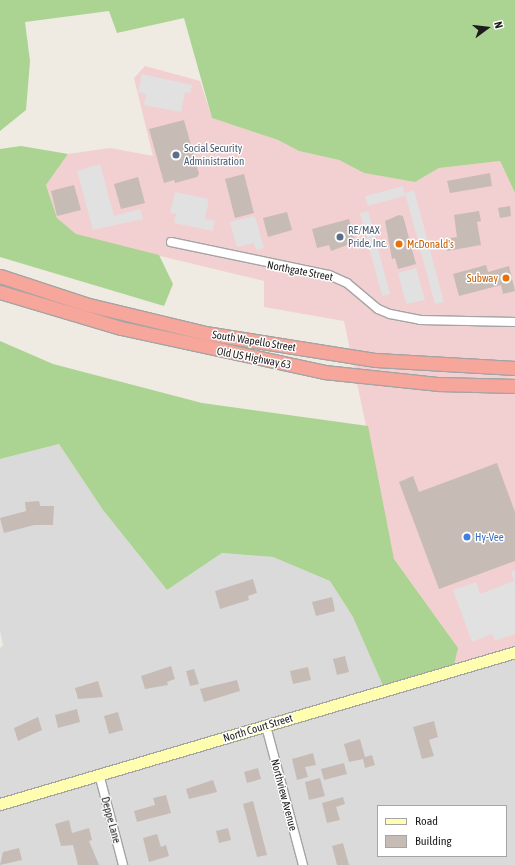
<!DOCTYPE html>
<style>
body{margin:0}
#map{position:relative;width:515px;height:865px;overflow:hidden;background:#efeae2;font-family:"Asap Condensed",sans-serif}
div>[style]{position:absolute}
.residential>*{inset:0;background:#dbdada}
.commercial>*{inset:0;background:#f2cfd0}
.forest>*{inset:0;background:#abd392}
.parking>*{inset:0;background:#e1e1e1}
.building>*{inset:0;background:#c7bbb5}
.roads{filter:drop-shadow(1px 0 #a4a4a4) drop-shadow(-1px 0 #a4a4a4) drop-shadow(0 1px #a4a4a4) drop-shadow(0 -1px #a4a4a4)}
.minor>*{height:8px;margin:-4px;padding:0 4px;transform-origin:4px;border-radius:4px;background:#fff}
.secondary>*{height:11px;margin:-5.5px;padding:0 5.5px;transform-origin:5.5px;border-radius:5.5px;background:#fffdb0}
.trunk>*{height:13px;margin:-6.5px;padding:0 6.5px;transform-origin:6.5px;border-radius:6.5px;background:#f6a69b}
.dots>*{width:11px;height:11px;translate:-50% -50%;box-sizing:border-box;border:2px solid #fff;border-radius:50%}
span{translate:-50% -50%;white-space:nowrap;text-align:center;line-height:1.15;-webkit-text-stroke:3px #fff;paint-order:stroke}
.service-label{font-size:11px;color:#4e5e75}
.left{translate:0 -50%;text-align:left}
.food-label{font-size:11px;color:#c56008}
.right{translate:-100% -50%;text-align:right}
.street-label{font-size:11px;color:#1d1d1d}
.shop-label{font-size:11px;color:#366cbe}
.legend{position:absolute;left:377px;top:805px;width:130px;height:52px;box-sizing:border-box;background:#fff;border:1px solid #a5a5a5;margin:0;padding:5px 7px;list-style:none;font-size:12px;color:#1d1d1d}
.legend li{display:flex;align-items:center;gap:8px;height:20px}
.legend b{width:20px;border:1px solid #a5a5a5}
.north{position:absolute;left:467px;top:8px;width:40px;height:40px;-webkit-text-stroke:3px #fff;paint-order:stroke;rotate:75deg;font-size:11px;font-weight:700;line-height:16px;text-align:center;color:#1d1d1d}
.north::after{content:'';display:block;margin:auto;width:14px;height:18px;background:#1d1d1d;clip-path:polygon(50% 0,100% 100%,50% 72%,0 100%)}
</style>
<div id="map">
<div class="residential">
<div style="clip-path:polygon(evenodd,59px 444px,103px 510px,167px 590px,222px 553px,273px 557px,330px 581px,353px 617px,515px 652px,515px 865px,0 865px,0 648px,3px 645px,0 631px,0 459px,59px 444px,378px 806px,506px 806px,506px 856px,378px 856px,378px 806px)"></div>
</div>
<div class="commercial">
<div style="clip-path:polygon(145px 66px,200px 81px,212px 118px,278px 140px,299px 151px,339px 160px,364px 173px,415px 182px,439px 168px,500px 161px,515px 193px,515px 651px,453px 669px,458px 648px,394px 559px,344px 321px,264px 307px,264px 281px,102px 242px,76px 234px,57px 218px,46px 185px,68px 154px,110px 148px,153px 156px,134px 78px)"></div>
</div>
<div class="forest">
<div style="clip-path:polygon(0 0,515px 0,515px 193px,500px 161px,439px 168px,415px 182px,364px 173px,339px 160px,299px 151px,278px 140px,212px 118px,184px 18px,117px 33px,109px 11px,25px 22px,30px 61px,26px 110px,0 131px)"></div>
<div style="clip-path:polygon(21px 146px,68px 154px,46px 185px,57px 218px,76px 234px,159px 255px,173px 284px,164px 306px,0 257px,0 149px)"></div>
<div style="clip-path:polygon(0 341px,53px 364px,202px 403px,368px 426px,394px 559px,458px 648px,453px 669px,385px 690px,353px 617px,330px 581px,273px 557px,222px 553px,167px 590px,103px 510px,59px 444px,0 459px)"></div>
</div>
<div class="parking">
<div style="clip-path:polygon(142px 74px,192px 85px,190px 93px,185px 92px,181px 112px,144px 105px,146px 94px,138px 92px)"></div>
<div style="clip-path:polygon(100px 164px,114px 216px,140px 209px,143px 219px,93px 230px,77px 171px)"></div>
<div style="clip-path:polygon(403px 186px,405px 196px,368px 206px,365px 196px)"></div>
<div style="clip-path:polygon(414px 190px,444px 302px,435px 304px,405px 193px)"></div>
<div style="clip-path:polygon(175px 192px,209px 199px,205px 219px,215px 221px,213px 231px,174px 223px,176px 214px,170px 213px)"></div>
<div style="clip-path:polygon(368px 211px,390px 294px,382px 296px,360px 213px)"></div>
<div style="clip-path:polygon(255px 216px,264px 248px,256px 250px,254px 243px,237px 247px,230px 222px)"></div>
<div style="clip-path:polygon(416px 268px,425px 300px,406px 304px,398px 273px)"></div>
<div style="clip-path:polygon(515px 570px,515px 634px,495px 641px,492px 634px,472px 642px,453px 590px,476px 582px,480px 594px,514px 581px,511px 572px)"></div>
</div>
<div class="building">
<div style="clip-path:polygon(184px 120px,199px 174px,197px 177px,175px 183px,174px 180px,164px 183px,149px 129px)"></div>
<div style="clip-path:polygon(490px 173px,492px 186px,450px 193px,447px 181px)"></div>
<div style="clip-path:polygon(244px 174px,254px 213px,235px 218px,225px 179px)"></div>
<div style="clip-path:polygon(138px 177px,145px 203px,121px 209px,114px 184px)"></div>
<div style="clip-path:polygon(74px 185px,81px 210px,57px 216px,51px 191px)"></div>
<div style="clip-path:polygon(510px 206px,511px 216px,500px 218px,498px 208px)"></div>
<div style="clip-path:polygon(479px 211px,481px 221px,477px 222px,481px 245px,447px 251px,445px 239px,457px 237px,454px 215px)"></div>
<div style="clip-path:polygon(287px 212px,292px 230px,268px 237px,263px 218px)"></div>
<div style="clip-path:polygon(399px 215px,403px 216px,416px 264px,398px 269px,395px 258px,392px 259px,385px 221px)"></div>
<div style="clip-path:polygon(349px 219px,355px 242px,331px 251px,329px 245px,317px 248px,312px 229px)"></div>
<div style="clip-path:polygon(486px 265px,488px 272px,509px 266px,515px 291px,503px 294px,501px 285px,459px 296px,453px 274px)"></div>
<div style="clip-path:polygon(497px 463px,515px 512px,515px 561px,439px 589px,399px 482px,413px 476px,419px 492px)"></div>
<div style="clip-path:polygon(39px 501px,40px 506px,54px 506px,53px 525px,34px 525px,4px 533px,0 518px,26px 511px,25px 502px)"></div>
<div style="clip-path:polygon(253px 579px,257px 593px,248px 596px,249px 600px,220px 609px,215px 591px)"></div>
<div style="clip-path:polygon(332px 597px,335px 611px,316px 616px,312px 602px)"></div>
<div style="clip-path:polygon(345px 656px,349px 672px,337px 675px,333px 659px)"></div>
<div style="clip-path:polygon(171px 666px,175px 679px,167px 682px,168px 685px,145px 689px,141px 676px)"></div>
<div style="clip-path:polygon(308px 667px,311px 680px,293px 684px,290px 671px)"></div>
<div style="clip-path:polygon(194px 669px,199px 684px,190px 686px,186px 671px)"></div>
<div style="clip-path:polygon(237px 680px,240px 691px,204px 702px,200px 689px)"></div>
<div style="clip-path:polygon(98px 681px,103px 697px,78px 699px,75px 688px)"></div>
<div style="clip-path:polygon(77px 709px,80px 722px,58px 728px,55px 715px)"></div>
<div style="clip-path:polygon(118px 712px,123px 730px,109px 734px,104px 716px)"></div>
<div style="clip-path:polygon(38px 717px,42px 730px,18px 741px,14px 728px)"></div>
<div style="clip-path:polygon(434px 721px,438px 737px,429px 740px,434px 756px,422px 759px,413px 727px)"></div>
<div style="clip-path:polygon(360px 739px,365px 757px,372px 755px,375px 765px,365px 768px,363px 759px,349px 762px,344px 744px)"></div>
<div style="clip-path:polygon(313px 753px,316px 765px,305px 767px,308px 777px,297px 780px,292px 759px)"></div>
<div style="clip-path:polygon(344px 763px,347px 774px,324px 780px,321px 769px)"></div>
<div style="clip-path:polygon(258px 768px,261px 779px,247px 783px,244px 772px)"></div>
<div style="clip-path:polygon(320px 778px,325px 796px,309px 800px,305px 782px)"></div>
<div style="clip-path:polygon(213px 780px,217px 792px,189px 799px,186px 789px)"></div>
<div style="clip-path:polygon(166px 795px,171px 813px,137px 822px,134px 811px,155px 805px,153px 798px)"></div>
<div style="clip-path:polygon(343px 797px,345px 804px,336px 807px,340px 820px,327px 823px,322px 803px)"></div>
<div style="clip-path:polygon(253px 801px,267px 855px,257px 857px,243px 804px)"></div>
<div style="clip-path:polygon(69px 820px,72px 833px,89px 828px,92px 840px,89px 841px,99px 865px,78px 865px,73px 845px,61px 846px,55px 824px)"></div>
<div style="clip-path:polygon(228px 828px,231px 840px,219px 843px,216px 831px)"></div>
<div style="clip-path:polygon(157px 834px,161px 847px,166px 845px,169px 856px,149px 862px,143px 838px)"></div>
<div style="clip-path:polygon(343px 843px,349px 865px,337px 865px,332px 846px)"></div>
<div style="clip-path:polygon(19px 848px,22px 860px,0 865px,3px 852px)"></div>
</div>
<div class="roads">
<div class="minor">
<div style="left:171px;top:242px;width:161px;rotate:11.8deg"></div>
<div style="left:329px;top:275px;width:20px;rotate:24deg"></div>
<div style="left:347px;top:283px;width:40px;rotate:40deg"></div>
<div style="left:378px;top:309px;width:13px;rotate:23deg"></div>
<div style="left:390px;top:314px;width:31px;rotate:11deg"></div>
<div style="left:420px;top:320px;width:95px;rotate:1.2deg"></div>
<div style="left:266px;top:726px;width:144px;rotate:75.1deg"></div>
<div style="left:99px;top:774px;width:94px;rotate:75.2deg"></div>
</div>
<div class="secondary">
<div style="left:0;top:804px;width:537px;rotate:-16.44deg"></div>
</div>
<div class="trunk">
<div style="left:0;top:276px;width:89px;rotate:18.2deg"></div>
<div style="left:85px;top:304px;width:123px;rotate:13.6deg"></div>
<div style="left:205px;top:333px;width:173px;rotate:9deg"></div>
<div style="left:376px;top:360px;width:139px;rotate:3.3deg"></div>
<div style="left:0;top:292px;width:126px;rotate:16.6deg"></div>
<div style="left:121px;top:328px;width:208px;rotate:12.2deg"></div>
<div style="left:324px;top:372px;width:116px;rotate:6deg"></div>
<div style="left:439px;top:384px;width:76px;rotate:1.5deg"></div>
</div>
</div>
<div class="dots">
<div style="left:176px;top:155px;background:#5c6f8a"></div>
<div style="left:340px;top:237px;background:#5c6f8a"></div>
<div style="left:399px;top:244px;background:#e8710a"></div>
<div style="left:506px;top:278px;background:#e8710a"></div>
<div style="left:467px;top:537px;background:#3f7fe0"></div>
</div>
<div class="service-label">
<span class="left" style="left:184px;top:155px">Social Security<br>Administration</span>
<span class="left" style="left:348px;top:237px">RE/MAX<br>Pride, Inc.</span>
</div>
<div class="food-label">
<span class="left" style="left:407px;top:244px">McDonald's</span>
<span class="right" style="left:498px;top:278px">Subway</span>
</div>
<div class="street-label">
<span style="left:300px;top:271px;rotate:11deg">Northgate Street</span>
<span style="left:254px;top:341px;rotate:9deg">South Wapello Street</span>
<span style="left:254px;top:358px;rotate:11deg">Old US Highway 63</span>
<span style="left:258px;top:728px;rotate:-17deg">North Court Street</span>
<span style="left:284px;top:795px;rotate:75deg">Northview Avenue</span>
<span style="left:111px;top:820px;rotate:75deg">Deppe Lane</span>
</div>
<div class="shop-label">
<span class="left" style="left:475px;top:537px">Hy-Vee</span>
</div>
<ul class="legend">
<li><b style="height:5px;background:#fffdb0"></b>Road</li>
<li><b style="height:11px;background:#c7bbb5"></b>Building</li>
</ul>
<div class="north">N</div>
</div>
